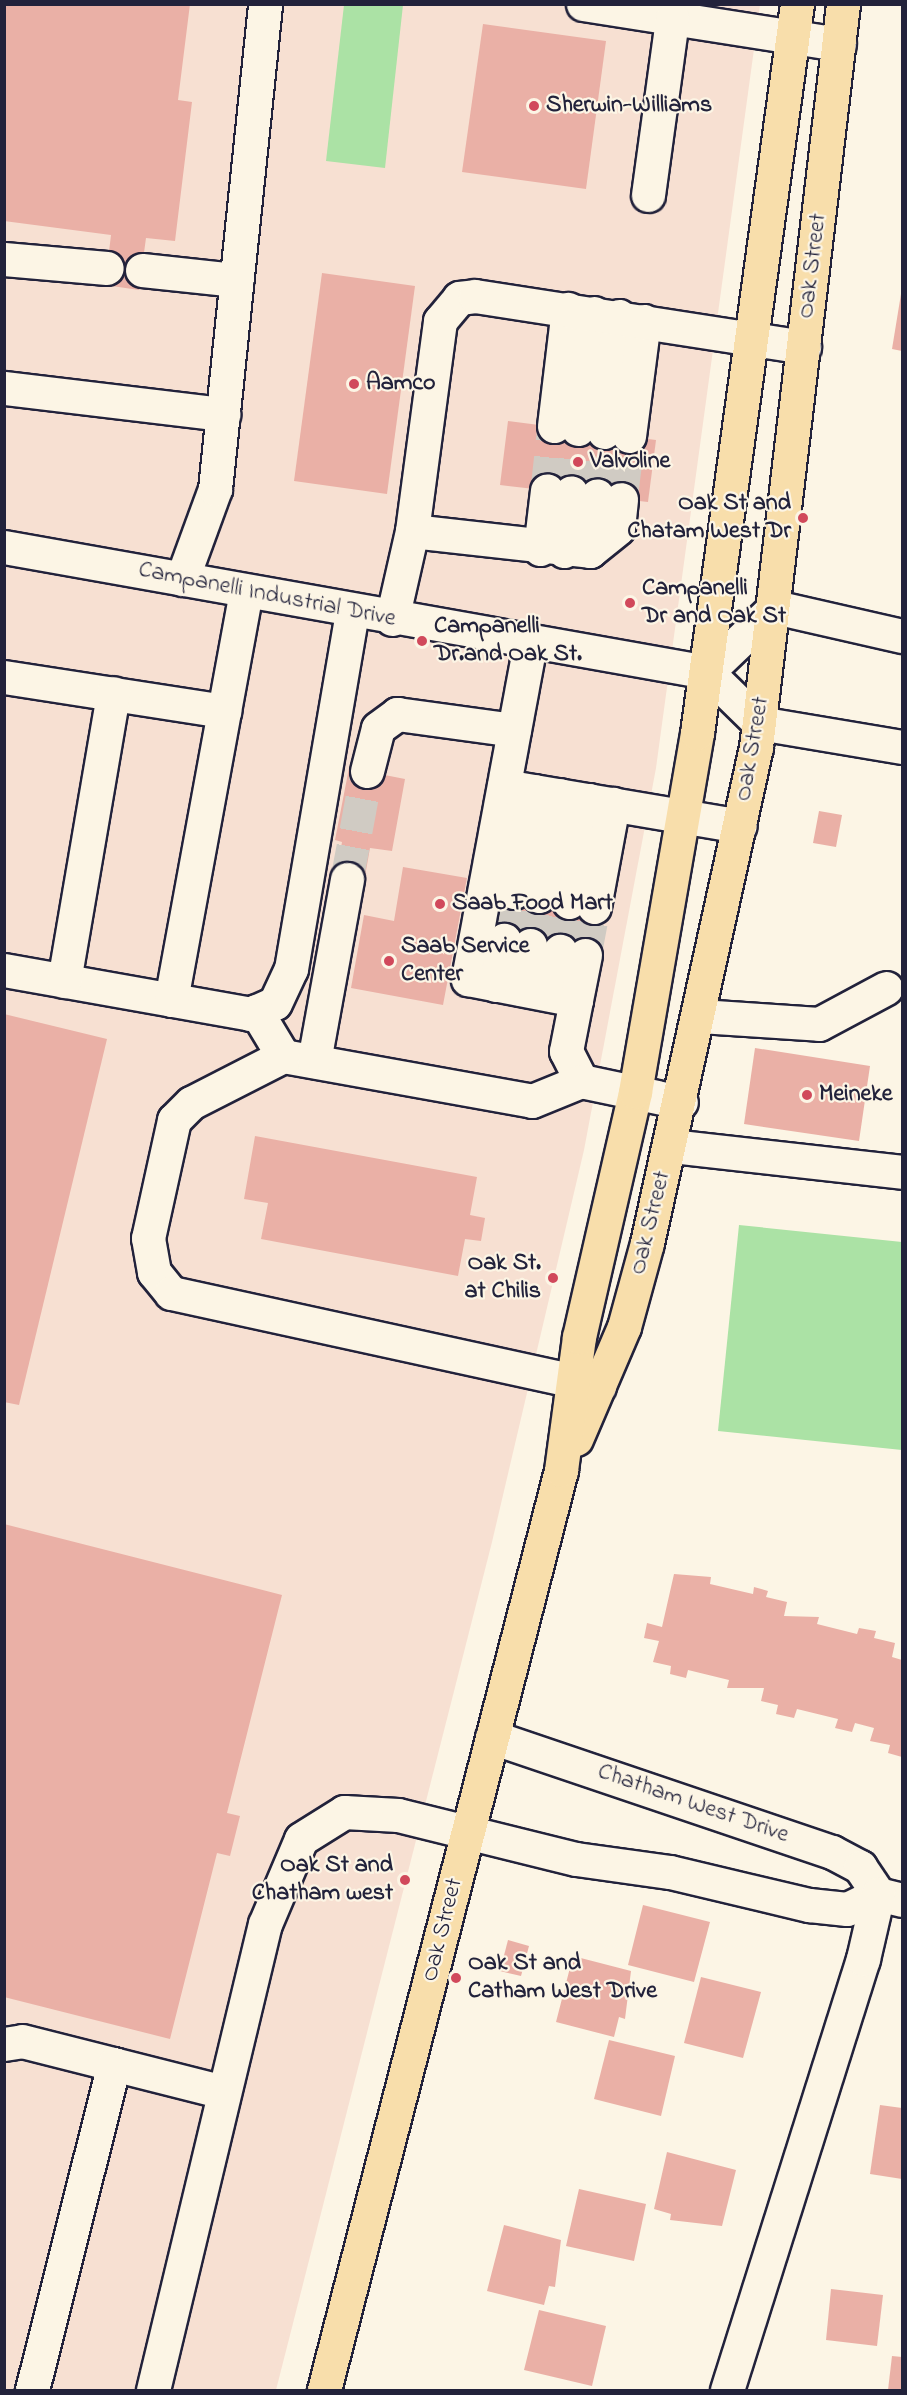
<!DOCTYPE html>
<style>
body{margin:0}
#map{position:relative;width:907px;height:2395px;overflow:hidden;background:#fcf5e5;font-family:"Indie Flower",sans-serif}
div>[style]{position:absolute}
.built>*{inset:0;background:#f7e0d2}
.green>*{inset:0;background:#abe2a5}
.building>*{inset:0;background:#eab0a6}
.minor-tunnel>*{height:33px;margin-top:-16.5px;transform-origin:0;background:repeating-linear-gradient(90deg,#d0cbc3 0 33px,transparent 0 49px)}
.roads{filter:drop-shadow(2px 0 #22223b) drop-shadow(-2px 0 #22223b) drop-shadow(0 2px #22223b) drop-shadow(0 -2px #22223b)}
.minor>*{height:33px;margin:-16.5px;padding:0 16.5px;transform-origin:16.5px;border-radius:16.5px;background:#fcf5e5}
.major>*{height:33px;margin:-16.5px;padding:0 16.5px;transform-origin:16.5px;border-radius:16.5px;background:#f8deab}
.dots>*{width:16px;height:16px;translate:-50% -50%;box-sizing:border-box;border:3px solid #fcf5e5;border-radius:50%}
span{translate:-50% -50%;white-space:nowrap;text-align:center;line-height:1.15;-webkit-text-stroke:4.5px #fcf5e5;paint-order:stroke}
.poi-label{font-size:24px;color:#22223b;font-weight:700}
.left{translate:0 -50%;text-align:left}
.right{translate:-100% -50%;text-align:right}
.street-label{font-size:24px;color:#22223b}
.frame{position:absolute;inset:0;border:6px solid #22223b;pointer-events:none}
</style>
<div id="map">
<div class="built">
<div style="clip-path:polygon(5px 5px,760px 5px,656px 768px,584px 1150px,492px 1542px,276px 2390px,5px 2390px)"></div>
</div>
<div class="green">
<div style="clip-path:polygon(344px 5px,403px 5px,385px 168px,326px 161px)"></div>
<div style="clip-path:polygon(739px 1225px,902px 1242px,902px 1450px,718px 1431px)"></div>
</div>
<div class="building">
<div style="clip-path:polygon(4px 4px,190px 4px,178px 100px,192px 102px,175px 241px,146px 238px,139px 290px,105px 285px,111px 235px,4px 221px)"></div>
<div style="clip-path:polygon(483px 24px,606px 41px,586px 189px,462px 172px)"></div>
<div style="clip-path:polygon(322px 273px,415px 286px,387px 494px,294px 481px)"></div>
<div style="clip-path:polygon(901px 294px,902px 294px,902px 351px,892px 349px)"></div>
<div style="clip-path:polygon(508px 421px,656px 440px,648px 502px,500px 485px)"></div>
<div style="clip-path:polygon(349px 768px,405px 779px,392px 851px,370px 848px,364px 882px,336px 877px,342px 842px,335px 840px)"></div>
<div style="clip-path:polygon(819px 811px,842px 815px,836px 847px,813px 843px)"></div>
<div style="clip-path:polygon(403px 867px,467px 878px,443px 1005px,351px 988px,364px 915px,394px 921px)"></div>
<div style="clip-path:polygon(500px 889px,603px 908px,594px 957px,490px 937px)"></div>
<div style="clip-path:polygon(4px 1014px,107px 1039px,19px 1405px,4px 1402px)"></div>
<div style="clip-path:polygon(755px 1048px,870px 1066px,859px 1141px,744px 1124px)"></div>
<div style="clip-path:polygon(255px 1136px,477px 1177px,470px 1215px,485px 1218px,481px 1241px,465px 1239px,458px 1276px,261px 1239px,268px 1203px,244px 1199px)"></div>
<div style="clip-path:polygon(4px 1524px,282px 1595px,227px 1813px,240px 1816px,230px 1856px,217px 1853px,170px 2039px,4px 1997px)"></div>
<div style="clip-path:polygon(674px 1574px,711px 1577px,710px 1584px,753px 1594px,754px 1587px,768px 1591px,766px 1597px,787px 1602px,784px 1616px,819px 1617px,817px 1624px,857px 1634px,859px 1628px,876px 1631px,874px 1638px,895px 1643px,892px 1657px,902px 1660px,902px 1757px,888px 1753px,890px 1745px,870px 1741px,874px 1728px,855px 1723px,852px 1732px,835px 1728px,838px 1719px,797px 1709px,794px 1718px,776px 1714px,778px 1705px,761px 1701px,764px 1688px,727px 1688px,729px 1680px,688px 1670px,686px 1678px,670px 1674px,671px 1666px,653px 1662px,659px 1641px,644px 1638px,647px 1623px,662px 1627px)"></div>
<div style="clip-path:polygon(643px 1905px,710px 1922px,694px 1982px,628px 1965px)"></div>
<div style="clip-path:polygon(508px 1940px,529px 1946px,521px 1976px,500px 1971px)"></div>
<div style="clip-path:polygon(573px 1956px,631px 1971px,625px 2019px,619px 2017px,614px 2037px,556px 2022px)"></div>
<div style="clip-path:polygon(701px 1977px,761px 1992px,743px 2058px,684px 2043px)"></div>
<div style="clip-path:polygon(609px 2040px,675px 2056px,661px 2116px,594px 2099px)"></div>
<div style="clip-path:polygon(880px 2105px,902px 2108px,902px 2179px,870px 2174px)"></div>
<div style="clip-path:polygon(667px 2152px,736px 2170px,722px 2226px,670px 2220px,671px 2214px,654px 2209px)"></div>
<div style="clip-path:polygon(579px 2189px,646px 2204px,634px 2261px,566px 2246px)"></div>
<div style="clip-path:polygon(504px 2225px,561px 2240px,555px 2287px,549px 2286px,544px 2305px,487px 2291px)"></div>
<div style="clip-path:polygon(831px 2289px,883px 2295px,877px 2346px,826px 2340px)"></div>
<div style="clip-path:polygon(539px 2310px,606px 2326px,592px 2386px,524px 2370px)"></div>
<div style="clip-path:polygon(892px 2356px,902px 2357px,902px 2390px,888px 2390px)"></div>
</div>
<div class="minor-tunnel">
<div style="left:547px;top:490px;width:64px;rotate:-83.8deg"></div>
<div style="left:571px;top:492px;width:63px;rotate:-83.7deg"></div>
<div style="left:597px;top:495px;width:63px;rotate:-83.7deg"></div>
<div style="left:621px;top:499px;width:64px;rotate:-82.8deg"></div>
<div style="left:347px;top:879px;width:110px;rotate:-79.5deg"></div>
<div style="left:504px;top:940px;width:49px;rotate:-78.2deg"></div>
<div style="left:530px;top:945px;width:50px;rotate:-79.6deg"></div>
<div style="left:560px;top:951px;width:50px;rotate:-79.6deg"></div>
<div style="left:585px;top:955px;width:49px;rotate:-79.4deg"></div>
</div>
<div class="roads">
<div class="minor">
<div style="left:583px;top:4px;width:259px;rotate:8.9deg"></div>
<div style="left:648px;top:195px;width:178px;rotate:-82.2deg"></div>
<div style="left:4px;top:259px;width:103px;rotate:5deg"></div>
<div style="left:142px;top:270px;width:95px;rotate:6.1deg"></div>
<div style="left:4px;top:388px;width:221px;rotate:6.8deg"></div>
<div style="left:554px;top:426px;width:118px;rotate:-83.2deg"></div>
<div style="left:578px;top:429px;width:117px;rotate:-82.1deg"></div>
<div style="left:604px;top:432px;width:117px;rotate:-82.6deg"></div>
<div style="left:629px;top:436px;width:116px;rotate:-82.6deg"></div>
<div style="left:412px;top:531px;width:179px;rotate:6.4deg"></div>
<div style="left:590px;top:551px;width:36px;rotate:-39deg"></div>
<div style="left:618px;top:528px;width:29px;rotate:-84deg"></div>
<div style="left:4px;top:547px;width:714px;rotate:10.08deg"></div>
<div style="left:540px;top:549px;width:59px;rotate:-83.2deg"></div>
<div style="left:564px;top:551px;width:59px;rotate:-83.2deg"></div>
<div style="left:590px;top:551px;width:56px;rotate:-82.9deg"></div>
<div style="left:182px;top:579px;width:96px;rotate:-69.9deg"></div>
<div style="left:215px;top:489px;width:488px;rotate:-84.1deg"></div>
<div style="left:392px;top:619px;width:90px;rotate:-77.2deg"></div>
<div style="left:412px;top:531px;width:212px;rotate:-82.4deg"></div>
<div style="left:440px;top:321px;width:30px;rotate:-50deg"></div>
<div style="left:459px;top:298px;width:16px;rotate:-7deg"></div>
<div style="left:475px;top:296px;width:333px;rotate:8.8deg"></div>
<div style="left:530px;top:644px;width:341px;rotate:100.5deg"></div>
<div style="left:468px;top:979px;width:110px;rotate:11deg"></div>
<div style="left:576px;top:1000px;width:52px;rotate:101.1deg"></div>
<div style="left:566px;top:1051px;width:34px;rotate:63deg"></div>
<div style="left:707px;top:672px;width:94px;rotate:-43.7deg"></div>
<div style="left:775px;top:607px;width:130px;rotate:12.9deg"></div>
<div style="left:707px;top:672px;width:73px;rotate:44.4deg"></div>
<div style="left:759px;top:723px;width:145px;rotate:9.5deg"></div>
<div style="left:4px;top:677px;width:223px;rotate:8.8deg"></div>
<div style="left:367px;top:771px;width:44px;rotate:-75.7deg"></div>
<div style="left:378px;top:728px;width:24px;rotate:-36deg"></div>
<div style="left:397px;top:714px;width:118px;rotate:7.8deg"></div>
<div style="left:504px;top:786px;width:239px;rotate:9.6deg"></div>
<div style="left:514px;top:892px;width:103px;rotate:-78.3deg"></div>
<div style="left:539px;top:896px;width:103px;rotate:-78.3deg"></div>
<div style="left:569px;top:902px;width:104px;rotate:-78.9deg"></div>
<div style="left:594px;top:907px;width:105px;rotate:-79.5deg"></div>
<div style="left:4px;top:970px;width:250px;rotate:10.1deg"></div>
<div style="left:250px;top:1014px;width:27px;rotate:-24deg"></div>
<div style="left:275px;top:1003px;width:38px;rotate:-65deg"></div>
<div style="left:291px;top:969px;width:363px;rotate:-80.3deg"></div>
<div style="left:64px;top:981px;width:292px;rotate:-80.3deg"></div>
<div style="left:496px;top:985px;width:46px;rotate:-79.9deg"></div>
<div style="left:521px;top:989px;width:45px;rotate:-78.4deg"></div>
<div style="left:552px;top:995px;width:45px;rotate:-79.7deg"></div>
<div style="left:171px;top:1000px;width:416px;rotate:-79.6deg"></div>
<div style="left:576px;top:1000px;width:46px;rotate:-78.7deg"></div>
<div style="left:256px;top:1011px;width:52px;rotate:59deg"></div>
<div style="left:283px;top:1056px;width:253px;rotate:10.2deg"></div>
<div style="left:532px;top:1101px;width:53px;rotate:-22.2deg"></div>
<div style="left:581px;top:1081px;width:102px;rotate:11.9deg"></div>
<div style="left:700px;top:1016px;width:119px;rotate:3.8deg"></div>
<div style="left:819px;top:1024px;width:76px;rotate:-28.2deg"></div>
<div style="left:283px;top:1056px;width:103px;rotate:152.9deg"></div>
<div style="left:191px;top:1103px;width:24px;rotate:135deg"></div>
<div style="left:174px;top:1120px;width:121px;rotate:102.4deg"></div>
<div style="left:148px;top:1238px;width:35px;rotate:80deg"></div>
<div style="left:154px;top:1272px;width:27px;rotate:51deg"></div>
<div style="left:171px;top:1293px;width:438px;rotate:12.3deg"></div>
<div style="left:314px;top:1061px;width:185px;rotate:-79.7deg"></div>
<div style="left:671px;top:1146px;width:232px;rotate:6.4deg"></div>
<div style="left:492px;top:1737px;width:359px;rotate:18.7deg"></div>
<div style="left:832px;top:1852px;width:32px;rotate:28deg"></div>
<div style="left:860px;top:1867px;width:32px;rotate:56deg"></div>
<div style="left:4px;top:2044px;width:18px;rotate:-9deg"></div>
<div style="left:22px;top:2041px;width:208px;rotate:14.2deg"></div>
<div style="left:32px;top:2390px;width:336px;rotate:-75.9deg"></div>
<div style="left:153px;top:2390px;width:479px;rotate:-76.5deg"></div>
<div style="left:265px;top:1924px;width:92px;rotate:-67deg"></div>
<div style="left:301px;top:1839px;width:51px;rotate:-32.1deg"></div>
<div style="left:344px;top:1812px;width:54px;rotate:3.2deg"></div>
<div style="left:398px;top:1815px;width:183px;rotate:13.9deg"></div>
<div style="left:576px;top:1859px;width:95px;rotate:7.9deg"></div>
<div style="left:670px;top:1872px;width:143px;rotate:13.4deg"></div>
<div style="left:809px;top:1905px;width:38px;rotate:6deg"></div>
<div style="left:847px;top:1909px;width:34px;rotate:-26deg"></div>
<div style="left:878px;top:1894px;width:25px;rotate:14deg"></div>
<div style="left:727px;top:2390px;width:452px;rotate:-72.5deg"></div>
<div style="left:863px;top:1959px;width:67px;rotate:-77deg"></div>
</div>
<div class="major">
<div style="left:576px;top:1439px;width:122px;rotate:-66.8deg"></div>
<div style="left:624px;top:1327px;width:87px;rotate:-74.7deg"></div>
<div style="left:647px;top:1243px;width:508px;rotate:-77.61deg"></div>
<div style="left:756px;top:747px;width:748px;rotate:-83.32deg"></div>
<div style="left:324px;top:2390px;width:950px;rotate:-75.55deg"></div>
<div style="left:561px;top:1470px;width:134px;rotate:-82.3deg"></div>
<div style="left:579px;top:1337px;width:251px;rotate:-77.1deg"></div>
<div style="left:635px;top:1092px;width:364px;rotate:-80.2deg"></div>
<div style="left:697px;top:733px;width:736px;rotate:-82.19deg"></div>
</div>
</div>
<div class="dots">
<div style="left:534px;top:106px;background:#d1495b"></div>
<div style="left:354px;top:384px;background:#d1495b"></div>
<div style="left:578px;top:462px;background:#d1495b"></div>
<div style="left:803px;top:518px;background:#d1495b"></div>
<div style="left:630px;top:603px;background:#d1495b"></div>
<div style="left:422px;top:641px;background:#d1495b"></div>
<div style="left:440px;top:904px;background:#d1495b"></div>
<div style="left:389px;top:961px;background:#d1495b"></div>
<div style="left:807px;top:1095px;background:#d1495b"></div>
<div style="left:553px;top:1278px;background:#d1495b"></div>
<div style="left:405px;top:1880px;background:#d1495b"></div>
<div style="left:456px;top:1978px;background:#d1495b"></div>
</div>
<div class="poi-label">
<span class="left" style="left:546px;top:106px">Sherwin-Williams</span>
<span class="left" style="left:366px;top:384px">Aamco</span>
<span class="left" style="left:590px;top:462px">Valvoline</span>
<span class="right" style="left:791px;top:518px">Oak St and<br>Chatam West Dr</span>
<span class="left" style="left:642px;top:603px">Campanelli<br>Dr and Oak St</span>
<span class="left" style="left:434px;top:641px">Campanelli<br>Dr.and Oak St.</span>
<span class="left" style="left:452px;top:904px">Saab Food Mart</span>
<span class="left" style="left:401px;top:961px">Saab Service<br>Center</span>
<span class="left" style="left:819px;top:1095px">Meineke</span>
<span class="right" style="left:541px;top:1278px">Oak St.<br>at Chilis</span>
<span class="right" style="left:393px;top:1880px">Oak St and<br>Chatham west</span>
<span class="left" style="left:468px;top:1978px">Oak St and<br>Catham West Drive</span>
</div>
<div class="street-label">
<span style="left:813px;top:266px;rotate:-83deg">Oak Street</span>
<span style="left:267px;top:595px;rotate:11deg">Campanelli Industrial Drive</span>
<span style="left:753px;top:749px;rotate:-80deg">Oak Street</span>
<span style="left:651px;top:1223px;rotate:-76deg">Oak Street</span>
<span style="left:693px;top:1804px;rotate:19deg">Chatham West Drive</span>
<span style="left:443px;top:1930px;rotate:-76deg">Oak Street</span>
</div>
<div class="frame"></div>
</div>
